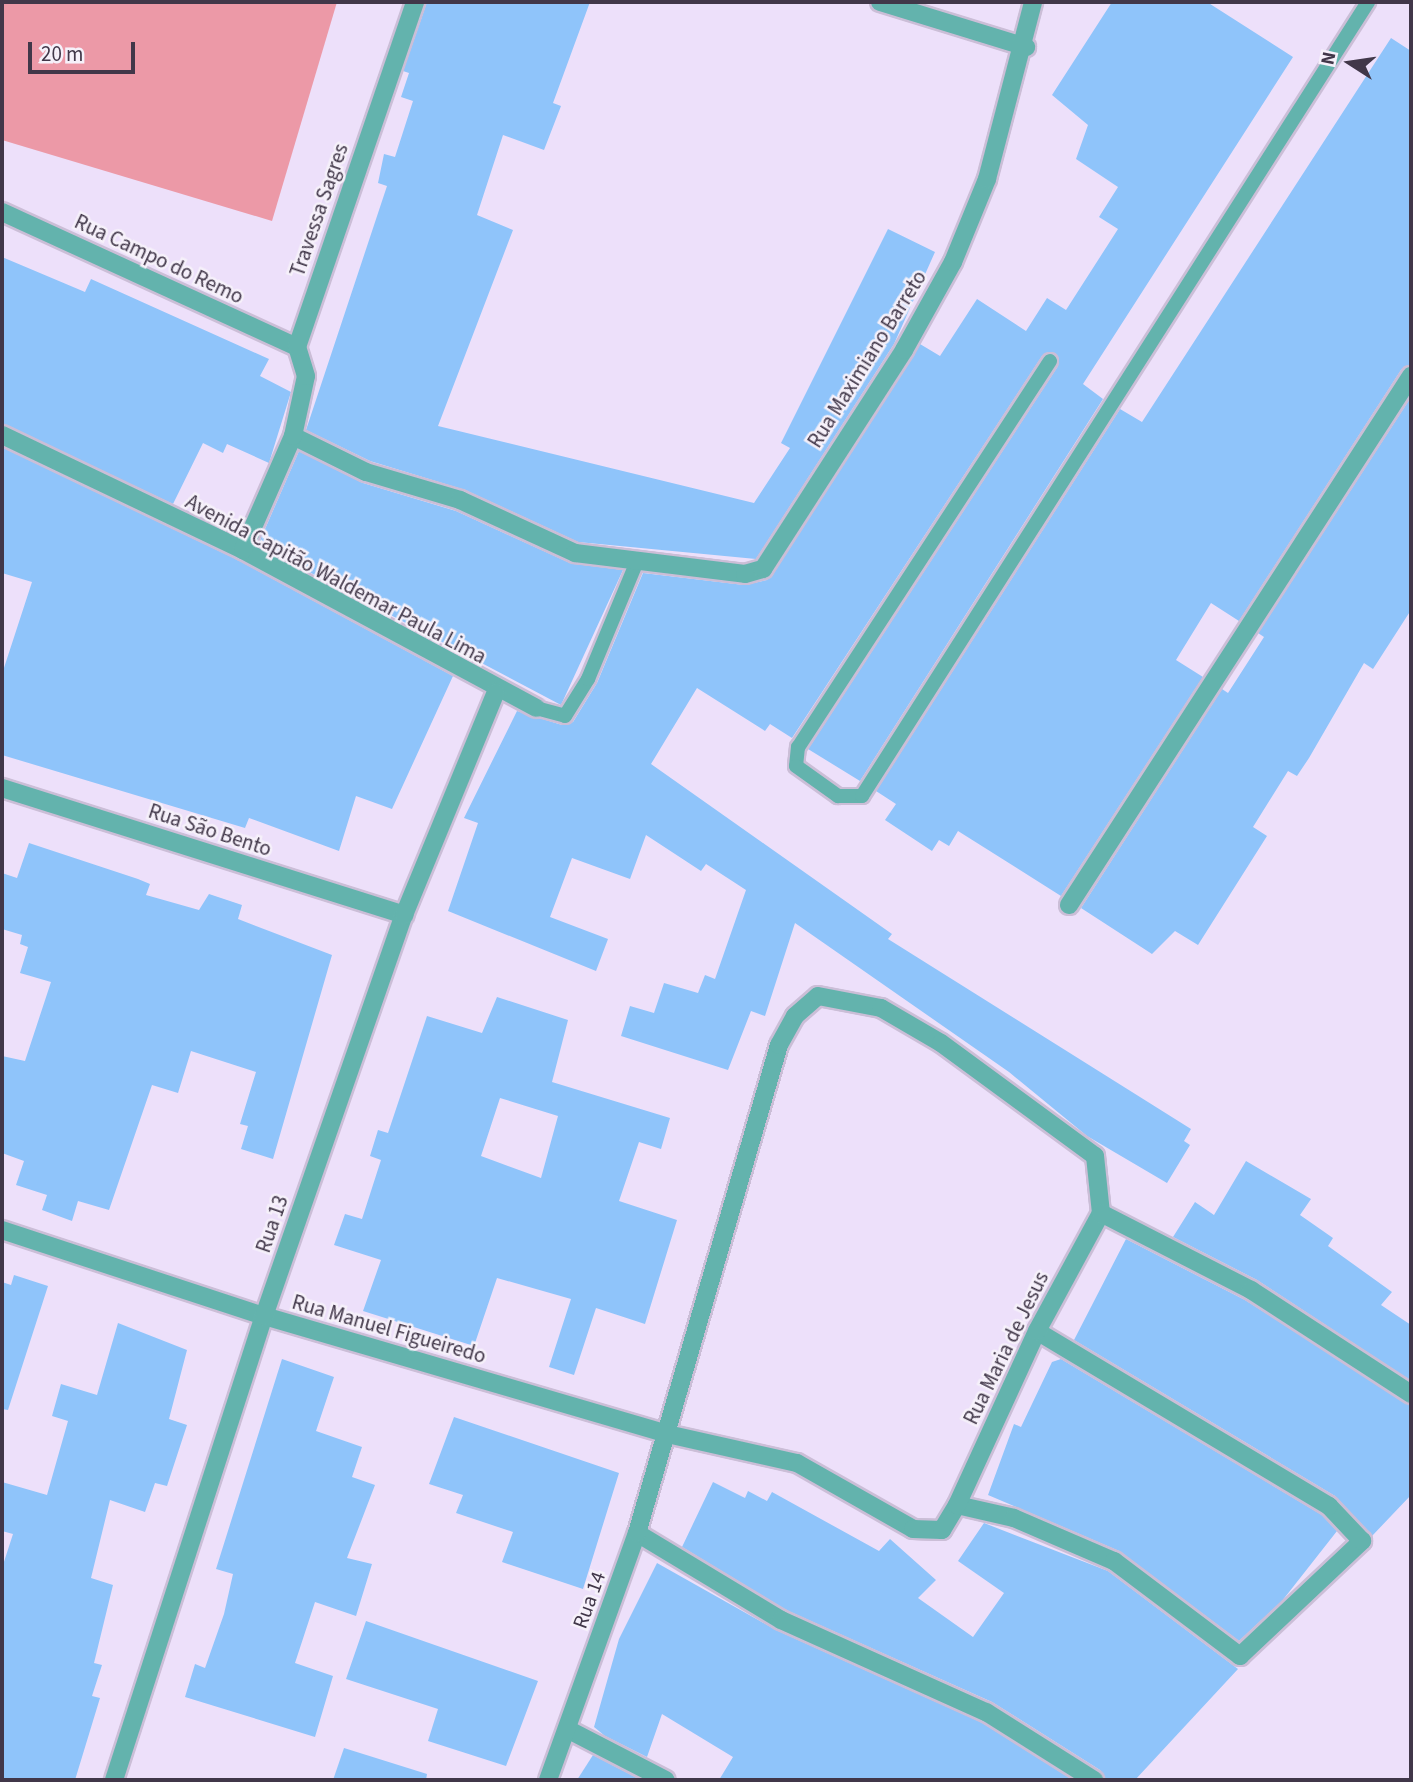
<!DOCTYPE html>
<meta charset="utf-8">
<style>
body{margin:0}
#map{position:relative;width:1413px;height:1782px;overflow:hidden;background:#ede0fa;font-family:"Source Sans 3",sans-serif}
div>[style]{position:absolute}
.green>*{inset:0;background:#ec99a7}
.building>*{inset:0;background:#8fc4fa}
.roads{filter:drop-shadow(2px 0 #cbbed7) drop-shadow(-2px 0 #cbbed7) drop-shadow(0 2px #cbbed7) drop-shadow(0 -2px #cbbed7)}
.service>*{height:14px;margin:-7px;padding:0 7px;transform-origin:7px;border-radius:7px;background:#63b3ad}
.minor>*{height:18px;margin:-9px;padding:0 9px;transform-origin:9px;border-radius:9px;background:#63b3ad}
span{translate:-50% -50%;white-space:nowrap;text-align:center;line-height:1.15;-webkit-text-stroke:5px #f6f1fa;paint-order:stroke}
.street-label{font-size:21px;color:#413749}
.frame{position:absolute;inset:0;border:4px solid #413749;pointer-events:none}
.north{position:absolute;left:1315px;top:28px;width:70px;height:70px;-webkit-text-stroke:5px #f6f1fa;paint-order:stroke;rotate:282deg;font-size:19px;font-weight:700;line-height:28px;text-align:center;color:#413749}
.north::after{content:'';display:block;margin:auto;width:24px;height:32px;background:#413749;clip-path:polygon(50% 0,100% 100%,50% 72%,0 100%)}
.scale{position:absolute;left:28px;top:42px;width:107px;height:32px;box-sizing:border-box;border:4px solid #413749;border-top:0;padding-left:9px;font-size:21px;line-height:24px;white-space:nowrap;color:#413749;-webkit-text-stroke:5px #f6f1fa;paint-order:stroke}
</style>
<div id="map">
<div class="green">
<div style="clip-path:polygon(2px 2px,337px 2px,272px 221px,2px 140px)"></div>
</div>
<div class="building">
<div style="clip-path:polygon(427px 2px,590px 2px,553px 103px,561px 106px,544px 150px,503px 135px,477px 215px,513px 230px,438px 426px,754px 503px,790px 448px,781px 443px,888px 229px,935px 252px,894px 344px,756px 559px,578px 542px,465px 490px,370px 461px,306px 430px,387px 186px,378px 183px,384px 154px,395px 157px,413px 101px,401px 97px,409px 73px,403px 71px)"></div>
<div style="clip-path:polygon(1112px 2px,1207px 2px,1293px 57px,1083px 384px,1103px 399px,860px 781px,808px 749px,1058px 366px,1055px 353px,1042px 356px,792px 738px,770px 724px,765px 731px,697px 688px,651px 764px,892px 934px,888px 939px,1191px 1129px,1184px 1141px,1190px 1145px,1167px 1183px,1087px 1136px,1009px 1072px,795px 923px,765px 1016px,751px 1011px,728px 1070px,621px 1036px,630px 1006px,654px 1013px,664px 983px,698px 993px,705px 975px,715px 979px,746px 890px,706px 864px,701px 871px,646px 835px,630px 879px,572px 858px,550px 917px,608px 939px,596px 971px,448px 911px,478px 823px,464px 818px,517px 711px,562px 725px,573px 722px,597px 683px,643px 573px,744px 585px,767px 580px,920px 344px,940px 356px,977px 299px,1026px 331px,1047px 298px,1066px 310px,1118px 229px,1099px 217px,1118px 187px,1076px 159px,1088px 125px,1052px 95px)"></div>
<div style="clip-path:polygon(1391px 38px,1411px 51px,1411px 365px,1401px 370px,1239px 621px,1211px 603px,1176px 660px,1203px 677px,1061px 896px,958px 831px,949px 846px,939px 840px,932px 851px,885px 820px,896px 804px,876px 791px,1120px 409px,1142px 422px)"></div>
<div style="clip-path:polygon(2px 257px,85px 292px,91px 279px,269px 359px,260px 376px,291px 392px,269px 463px,227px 444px,223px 453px,203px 443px,173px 504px,2px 424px)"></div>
<div style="clip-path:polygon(1411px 397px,1411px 610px,1373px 669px,1364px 663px,1309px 758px,1297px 776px,1288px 771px,1253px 827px,1267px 836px,1198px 945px,1175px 931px,1152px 954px,1081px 908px,1222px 689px,1228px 693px,1264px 637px,1258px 633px)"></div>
<div style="clip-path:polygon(2px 447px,238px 560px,453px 676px,392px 809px,356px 796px,339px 851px,249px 818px,245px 828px,2px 755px,2px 674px,32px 582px,2px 573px)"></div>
<div style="clip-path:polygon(299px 451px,363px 483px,456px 511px,570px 563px,623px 570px,561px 705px,258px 545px)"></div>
<div style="clip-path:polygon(29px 843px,138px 879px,150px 884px,146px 895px,199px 910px,209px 894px,242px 905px,238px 919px,332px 955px,273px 1159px,241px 1149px,248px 1126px,240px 1124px,256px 1072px,191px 1051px,178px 1093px,152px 1085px,109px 1210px,78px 1201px,72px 1221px,42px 1210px,47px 1195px,16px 1185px,24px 1161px,2px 1153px,2px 1056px,25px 1061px,51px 982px,20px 973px,28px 947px,20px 944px,22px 935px,2px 929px,2px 873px,17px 878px)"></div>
<div style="clip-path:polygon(evenodd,497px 997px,568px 1020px,552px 1082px,670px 1118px,661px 1149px,639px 1142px,619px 1201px,677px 1220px,645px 1324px,596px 1308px,574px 1375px,549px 1367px,571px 1299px,497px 1278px,474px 1346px,363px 1311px,381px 1260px,334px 1245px,345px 1214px,362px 1219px,381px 1160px,370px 1156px,378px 1130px,388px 1133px,427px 1016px,482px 1033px,497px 997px,500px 1098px,558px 1116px,541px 1178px,481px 1156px,500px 1098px)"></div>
<div style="clip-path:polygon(1246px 1161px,1311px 1199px,1300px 1215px,1333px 1238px,1328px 1246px,1392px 1292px,1381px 1305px,1411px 1325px,1411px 1381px,1257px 1280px,1173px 1237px,1195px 1202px,1214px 1215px)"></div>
<div style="clip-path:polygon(1126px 1239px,1245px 1300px,1411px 1405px,1411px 1495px,1372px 1536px,1335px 1496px,1074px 1340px)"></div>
<div style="clip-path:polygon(14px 1275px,48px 1286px,8px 1410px,2px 1409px,2px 1282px,11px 1285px)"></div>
<div style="clip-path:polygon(118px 1323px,187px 1350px,169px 1419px,187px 1425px,167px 1486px,155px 1483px,145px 1512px,110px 1500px,91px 1578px,113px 1585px,94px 1663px,102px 1665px,92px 1696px,100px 1698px,75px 1780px,2px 1780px,2px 1568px,13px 1534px,2px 1531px,2px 1482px,47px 1495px,68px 1421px,52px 1416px,61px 1384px,97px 1395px)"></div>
<div style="clip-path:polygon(282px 1359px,334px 1377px,316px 1431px,362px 1447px,352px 1477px,375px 1485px,347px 1558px,372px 1564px,356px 1616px,315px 1602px,295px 1663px,333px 1676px,315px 1737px,185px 1697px,195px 1664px,205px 1668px,224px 1614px,233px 1574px,216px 1569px)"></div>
<div style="clip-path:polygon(1061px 1359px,1322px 1515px,1337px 1531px,1282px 1601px,1239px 1641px,1119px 1551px,988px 1495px,1014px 1424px,1021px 1427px,1052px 1362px)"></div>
<div style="clip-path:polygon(454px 1417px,619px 1473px,583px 1589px,502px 1562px,513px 1532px,456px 1513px,463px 1495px,429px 1484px)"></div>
<div style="clip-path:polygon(713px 1482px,745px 1498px,748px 1491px,767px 1501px,772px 1492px,879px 1551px,890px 1539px,936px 1580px,918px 1598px,973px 1637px,1004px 1593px,958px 1561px,984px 1523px,1108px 1571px,1238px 1669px,1135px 1780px,1105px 1780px,1100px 1770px,992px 1702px,786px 1610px,682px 1547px)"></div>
<div style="clip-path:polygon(657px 1563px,776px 1630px,981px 1722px,1073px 1780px,719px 1780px,733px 1757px,662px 1714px,647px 1757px,605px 1736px,594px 1727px,619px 1639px)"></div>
<div style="clip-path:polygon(366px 1621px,538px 1681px,506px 1766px,428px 1741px,438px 1709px,346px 1679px)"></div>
<div style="clip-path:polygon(344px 1748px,427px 1774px,426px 1780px,333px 1780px)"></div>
<div style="clip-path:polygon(593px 1755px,639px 1779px,639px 1780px,577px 1780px)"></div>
</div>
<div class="roads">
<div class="service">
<div style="left:1050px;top:361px;width:461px;rotate:123.1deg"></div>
<div style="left:798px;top:747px;width:19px;rotate:96deg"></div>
<div style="left:796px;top:766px;width:52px;rotate:35.5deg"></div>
<div style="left:838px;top:796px;width:24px"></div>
<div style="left:862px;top:796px;width:942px;rotate:-57.49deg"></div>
<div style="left:536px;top:708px;width:30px;rotate:15deg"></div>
<div style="left:565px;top:716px;width:44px;rotate:-58.1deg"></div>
<div style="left:588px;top:679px;width:128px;rotate:-67.4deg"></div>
</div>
<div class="minor">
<div style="left:880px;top:2px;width:153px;rotate:17.1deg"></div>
<div style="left:2px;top:212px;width:324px;rotate:24.6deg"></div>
<div style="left:2px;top:435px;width:267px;rotate:25.5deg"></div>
<div style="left:243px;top:550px;width:333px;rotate:28.3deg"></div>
<div style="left:293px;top:436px;width:81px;rotate:26.3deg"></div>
<div style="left:366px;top:472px;width:98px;rotate:16.6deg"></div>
<div style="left:460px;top:500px;width:127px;rotate:24.7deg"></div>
<div style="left:575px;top:553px;width:171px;rotate:7deg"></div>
<div style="left:745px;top:574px;width:19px;rotate:-16deg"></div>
<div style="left:763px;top:569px;width:260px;rotate:-57.2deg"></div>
<div style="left:904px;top:350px;width:101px;rotate:-60.9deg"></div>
<div style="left:953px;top:262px;width:90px;rotate:-67.7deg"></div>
<div style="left:987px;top:179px;width:183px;rotate:-75.4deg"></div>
<div style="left:243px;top:550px;width:124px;rotate:-66.3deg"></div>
<div style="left:293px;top:436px;width:61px;rotate:-77.8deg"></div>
<div style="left:306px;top:376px;width:30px;rotate:-107deg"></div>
<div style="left:297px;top:347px;width:365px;rotate:-71.1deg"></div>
<div style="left:2px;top:788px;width:422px;rotate:17.5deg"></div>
<div style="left:1069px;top:905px;width:630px;rotate:-57.12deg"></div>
<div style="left:2px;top:1230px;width:276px;rotate:18.2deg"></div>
<div style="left:264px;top:1316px;width:420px;rotate:16.3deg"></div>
<div style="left:667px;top:1434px;width:133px;rotate:12.6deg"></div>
<div style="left:797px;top:1463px;width:133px;rotate:29.6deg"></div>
<div style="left:913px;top:1529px;width:29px;rotate:2deg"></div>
<div style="left:942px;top:1530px;width:29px;rotate:-59deg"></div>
<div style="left:957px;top:1505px;width:58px;rotate:12.8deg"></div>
<div style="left:1014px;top:1518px;width:109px;rotate:23.3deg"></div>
<div style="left:1114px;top:1561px;width:158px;rotate:37deg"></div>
<div style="left:1240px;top:1656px;width:168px;rotate:-43.3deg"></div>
<div style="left:1362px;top:1541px;width:48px;rotate:-133.3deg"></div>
<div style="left:1329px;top:1506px;width:340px;rotate:-149.1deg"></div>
<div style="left:957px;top:1505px;width:192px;rotate:-65.3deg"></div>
<div style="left:1037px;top:1331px;width:134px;rotate:-61.5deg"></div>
<div style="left:637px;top:1533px;width:168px;rotate:31.1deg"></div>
<div style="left:781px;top:1620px;width:225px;rotate:24.2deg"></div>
<div style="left:986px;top:1712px;width:128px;rotate:32.2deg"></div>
<div style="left:567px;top:1729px;width:111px;rotate:27.3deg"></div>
<div style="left:114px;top:1780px;width:488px;rotate:-72.1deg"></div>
<div style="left:264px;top:1316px;width:425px;rotate:-70.8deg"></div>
<div style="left:404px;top:915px;width:241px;rotate:-67.6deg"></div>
<div style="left:548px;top:1780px;width:263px;rotate:-70.2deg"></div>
<div style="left:637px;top:1533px;width:508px;rotate:-73.78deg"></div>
<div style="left:779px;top:1045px;width:33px;rotate:-61deg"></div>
<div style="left:795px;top:1016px;width:30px;rotate:-41deg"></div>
<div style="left:818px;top:996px;width:64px;rotate:10.8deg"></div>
<div style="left:881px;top:1008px;width:69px;rotate:30.3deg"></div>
<div style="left:941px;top:1043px;width:191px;rotate:36.3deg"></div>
<div style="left:1095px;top:1156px;width:57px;rotate:84deg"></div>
<div style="left:1101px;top:1213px;width:169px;rotate:27.2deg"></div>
<div style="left:1251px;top:1290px;width:191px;rotate:33deg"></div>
</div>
</div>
<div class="street-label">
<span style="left:319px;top:210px;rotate:-71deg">Travessa Sagres</span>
<span style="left:159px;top:259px;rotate:25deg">Rua Campo do Remo</span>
<span style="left:867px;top:359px;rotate:-58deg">Rua Maximiano Barreto</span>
<span style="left:336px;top:579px;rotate:28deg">Avenida Capitão Waldemar Paula Lima</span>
<span style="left:210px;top:830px;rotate:18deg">Rua São Bento</span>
<span style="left:272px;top:1224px;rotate:-71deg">Rua 13</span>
<span style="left:389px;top:1329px;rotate:16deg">Rua Manuel Figueiredo</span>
<span style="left:1006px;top:1348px;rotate:-64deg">Rua Maria de Jesus</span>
<span style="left:589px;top:1600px;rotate:-70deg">Rua 14</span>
</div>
<div class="frame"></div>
<div class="north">N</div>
<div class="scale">20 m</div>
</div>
